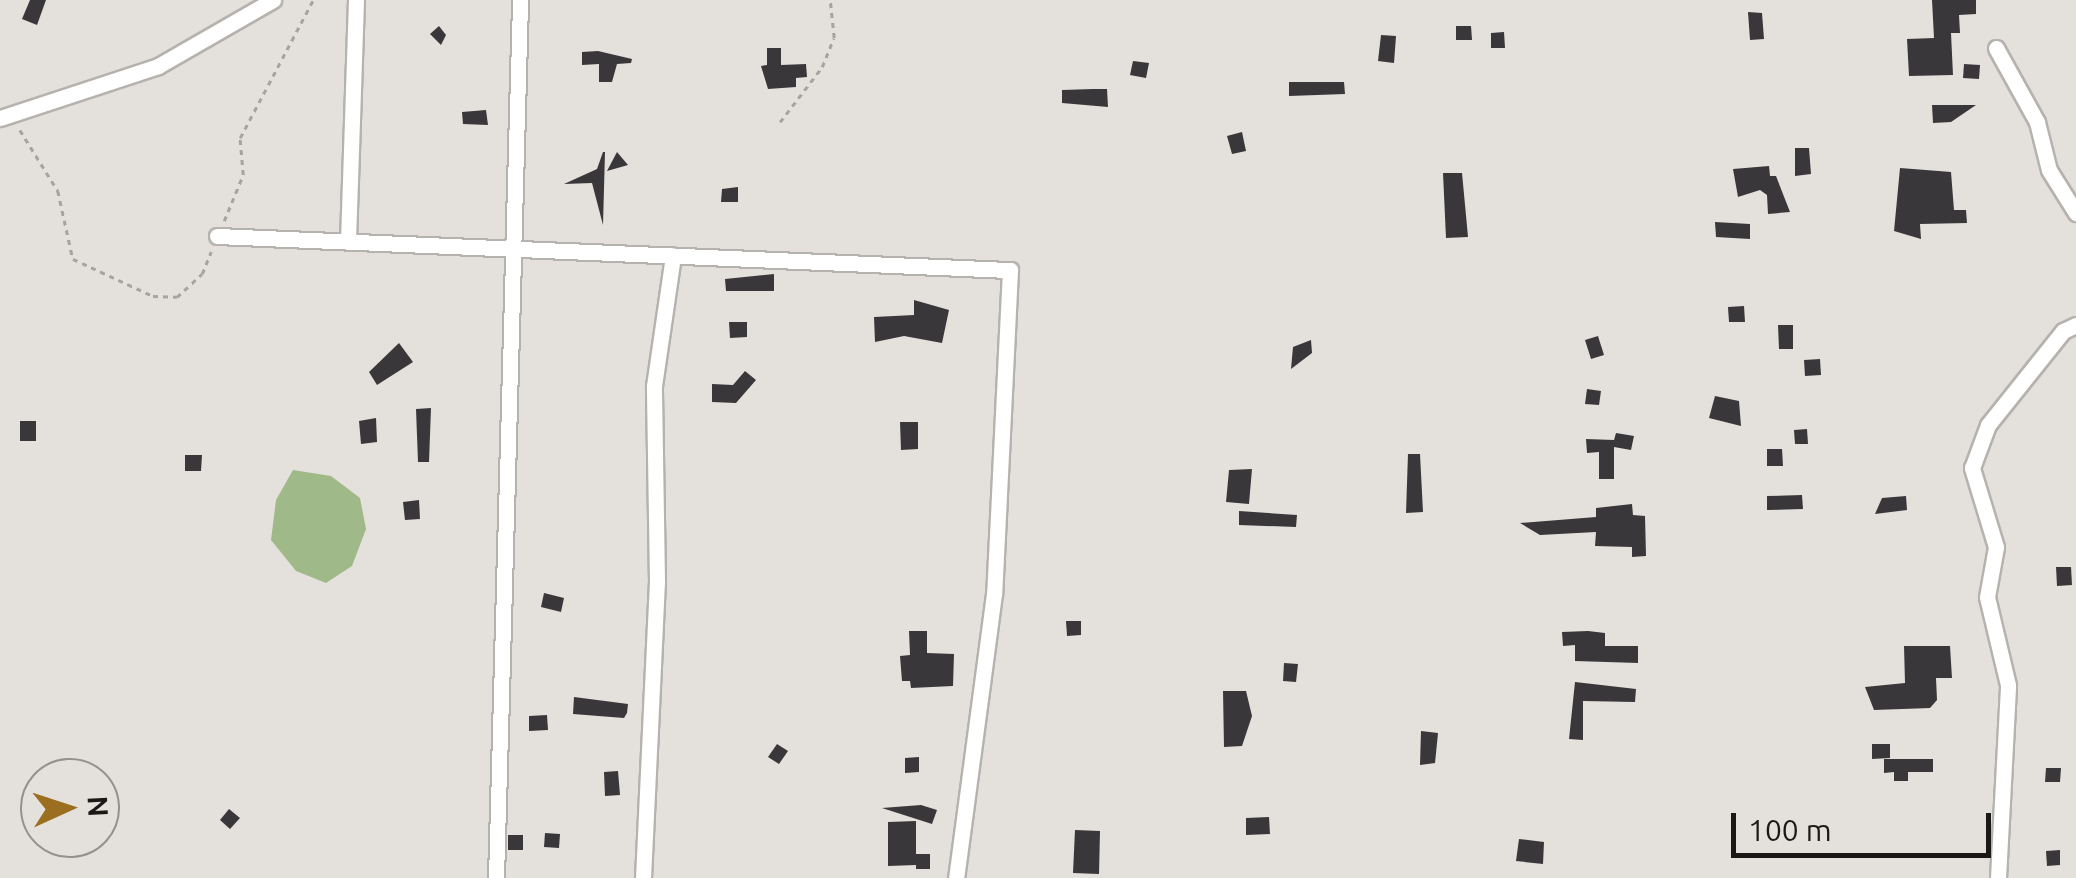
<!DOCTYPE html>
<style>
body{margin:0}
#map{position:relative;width:2076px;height:878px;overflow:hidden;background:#e4e1dc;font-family:Ubuntu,sans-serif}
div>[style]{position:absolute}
.green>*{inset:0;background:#a0b988}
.building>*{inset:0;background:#3a373a}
.path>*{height:2.5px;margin-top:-1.25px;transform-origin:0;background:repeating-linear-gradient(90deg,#a7a4a0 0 5px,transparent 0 10px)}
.roads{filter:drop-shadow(2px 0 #b6b2ae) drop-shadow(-2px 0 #b6b2ae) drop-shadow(0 2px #b6b2ae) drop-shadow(0 -2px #b6b2ae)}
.street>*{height:15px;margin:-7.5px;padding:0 7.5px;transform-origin:7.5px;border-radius:7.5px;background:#fff}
span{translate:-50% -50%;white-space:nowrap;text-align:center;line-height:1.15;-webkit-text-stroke:10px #e4e1dc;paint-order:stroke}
.north{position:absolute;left:20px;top:758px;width:100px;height:100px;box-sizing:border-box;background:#e4e1dc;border:2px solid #94918e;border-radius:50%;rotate:87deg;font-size:28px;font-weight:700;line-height:40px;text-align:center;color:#1b1918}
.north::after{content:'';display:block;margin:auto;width:35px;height:45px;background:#9c6e1f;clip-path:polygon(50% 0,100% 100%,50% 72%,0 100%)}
.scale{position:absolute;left:1731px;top:813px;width:260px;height:45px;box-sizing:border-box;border:5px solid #1b1918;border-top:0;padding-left:12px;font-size:30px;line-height:35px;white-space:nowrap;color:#1b1918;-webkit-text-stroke:8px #e4e1dc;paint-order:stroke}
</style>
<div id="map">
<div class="green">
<div style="clip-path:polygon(293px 470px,331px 476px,360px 498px,366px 529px,352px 566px,326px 583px,296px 571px,271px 540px,276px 500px)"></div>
</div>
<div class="building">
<div style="clip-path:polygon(30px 0,46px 0,37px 25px,22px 19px)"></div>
<div style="clip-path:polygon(1932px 0,1976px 0,1976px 14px,1959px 15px,1960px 33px,1951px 33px,1953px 75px,1909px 76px,1907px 39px,1934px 38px)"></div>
<div style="clip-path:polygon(1748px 12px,1762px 13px,1764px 39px,1750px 40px)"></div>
<div style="clip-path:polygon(439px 26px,446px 35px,441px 45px,430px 34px)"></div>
<div style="clip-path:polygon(1456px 26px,1471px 26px,1472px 40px,1456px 40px)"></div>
<div style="clip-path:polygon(1504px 32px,1505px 48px,1491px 48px,1491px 33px)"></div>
<div style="clip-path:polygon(1381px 35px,1396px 36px,1394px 63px,1378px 61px)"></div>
<div style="clip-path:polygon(767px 48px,781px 48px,781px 65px,806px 64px,807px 77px,796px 78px,796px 87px,768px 89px,761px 66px,767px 65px)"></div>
<div style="clip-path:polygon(598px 51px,632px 59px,631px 63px,617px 64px,612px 82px,599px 82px,599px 64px,582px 65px,582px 52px)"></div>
<div style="clip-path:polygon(1133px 61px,1149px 63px,1146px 78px,1130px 75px)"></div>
<div style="clip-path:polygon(1964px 64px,1980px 65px,1979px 79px,1963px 78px)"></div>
<div style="clip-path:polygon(1289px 82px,1344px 82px,1345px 94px,1289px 96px)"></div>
<div style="clip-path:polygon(1093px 89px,1107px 89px,1108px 107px,1062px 103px,1062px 90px)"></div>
<div style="clip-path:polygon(1932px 105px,1976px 105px,1951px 122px,1933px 123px)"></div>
<div style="clip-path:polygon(486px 110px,488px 125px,463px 124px,462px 112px)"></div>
<div style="clip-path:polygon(1242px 132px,1246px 151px,1232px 154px,1227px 136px)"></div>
<div style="clip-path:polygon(1795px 148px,1809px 148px,1811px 174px,1795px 176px)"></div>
<div style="clip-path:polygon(603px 152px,605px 152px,603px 225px,592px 183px,564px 184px,597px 169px)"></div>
<div style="clip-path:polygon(617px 152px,628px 165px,607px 171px)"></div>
<div style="clip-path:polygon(1769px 166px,1770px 176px,1776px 176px,1790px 212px,1768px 214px,1767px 195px,1760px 190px,1738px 197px,1733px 169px)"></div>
<div style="clip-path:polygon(1900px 168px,1951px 172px,1954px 210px,1966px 210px,1967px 223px,1920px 224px,1921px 239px,1894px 231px)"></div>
<div style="clip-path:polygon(1443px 173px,1462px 173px,1468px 237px,1446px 238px)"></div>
<div style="clip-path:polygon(738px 187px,738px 202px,721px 202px,722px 189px)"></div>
<div style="clip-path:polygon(1715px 222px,1750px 224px,1750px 239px,1716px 237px)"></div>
<div style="clip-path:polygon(774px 274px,774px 291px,726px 291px,725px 279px)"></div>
<div style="clip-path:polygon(914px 300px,949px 310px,942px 343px,904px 336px,875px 342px,874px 317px,914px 315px)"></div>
<div style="clip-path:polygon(1744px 306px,1745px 322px,1729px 322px,1728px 307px)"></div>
<div style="clip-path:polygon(729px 322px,747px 322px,747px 337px,730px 338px)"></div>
<div style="clip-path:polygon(1778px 325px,1793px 325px,1793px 349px,1779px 349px)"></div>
<div style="clip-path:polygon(1598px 336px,1604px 355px,1591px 359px,1585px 340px)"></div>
<div style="clip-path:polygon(1311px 340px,1312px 353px,1291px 369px,1293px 347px)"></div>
<div style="clip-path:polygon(399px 343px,413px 362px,377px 385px,369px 372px)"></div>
<div style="clip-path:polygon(1820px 359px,1821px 375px,1805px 376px,1804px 360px)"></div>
<div style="clip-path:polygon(745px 371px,756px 380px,736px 403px,712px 402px,712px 384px,733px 385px)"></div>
<div style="clip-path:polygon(1587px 389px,1601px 391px,1599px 405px,1585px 404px)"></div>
<div style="clip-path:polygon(1715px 396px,1739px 401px,1741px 426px,1709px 418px)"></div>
<div style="clip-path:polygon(431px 408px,429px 462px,418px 462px,416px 409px)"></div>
<div style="clip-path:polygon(376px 418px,377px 442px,361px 444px,359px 421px)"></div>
<div style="clip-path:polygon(20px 421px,36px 421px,36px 441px,20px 441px)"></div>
<div style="clip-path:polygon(900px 422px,918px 422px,918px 449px,901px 450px)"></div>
<div style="clip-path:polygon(1807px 429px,1808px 444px,1795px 444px,1794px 430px)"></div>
<div style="clip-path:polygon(1616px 433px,1634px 436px,1631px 450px,1614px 447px,1614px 479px,1599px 479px,1599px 452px,1587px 453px,1586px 439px,1614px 440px)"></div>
<div style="clip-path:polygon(1767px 449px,1782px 449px,1783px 466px,1767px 466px)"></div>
<div style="clip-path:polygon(1408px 454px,1420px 454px,1423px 512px,1406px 513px)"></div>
<div style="clip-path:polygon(185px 455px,202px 455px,201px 471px,185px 471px)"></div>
<div style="clip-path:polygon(1252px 469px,1249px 504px,1226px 502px,1229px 470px)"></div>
<div style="clip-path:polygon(1802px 495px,1803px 509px,1767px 510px,1767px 496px)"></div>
<div style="clip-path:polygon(1906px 496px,1907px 510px,1875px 514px,1882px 498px)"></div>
<div style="clip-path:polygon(419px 500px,420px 519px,405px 520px,403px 502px)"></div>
<div style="clip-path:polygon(1632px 504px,1633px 515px,1645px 516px,1646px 556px,1632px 557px,1632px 547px,1595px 546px,1596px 532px,1540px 535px,1520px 523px,1596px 517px,1596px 508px)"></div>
<div style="clip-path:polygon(1239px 511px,1297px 515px,1296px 527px,1239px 525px)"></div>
<div style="clip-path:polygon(2056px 567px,2071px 567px,2072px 585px,2057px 586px)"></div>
<div style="clip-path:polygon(544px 593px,564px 598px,561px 612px,541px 607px)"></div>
<div style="clip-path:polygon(1066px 621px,1081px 621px,1081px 635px,1067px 636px)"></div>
<div style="clip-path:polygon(909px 631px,927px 631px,927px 653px,954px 654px,953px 686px,911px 688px,910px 681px,902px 681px,900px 656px,910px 655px)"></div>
<div style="clip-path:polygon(1588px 631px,1605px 633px,1605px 646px,1638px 646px,1638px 663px,1575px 661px,1575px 645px,1563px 646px,1562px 632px)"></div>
<div style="clip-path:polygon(1904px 646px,1950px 646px,1952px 678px,1936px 678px,1937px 700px,1930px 708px,1874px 710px,1865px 687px,1905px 683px)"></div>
<div style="clip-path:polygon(1284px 663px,1298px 664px,1296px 682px,1283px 681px)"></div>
<div style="clip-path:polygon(1575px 682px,1636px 689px,1635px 702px,1583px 701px,1583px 740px,1569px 739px)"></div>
<div style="clip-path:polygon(1223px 691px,1246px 691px,1252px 716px,1242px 746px,1224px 747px)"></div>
<div style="clip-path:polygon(574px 697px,628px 704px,627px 713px,624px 718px,573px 714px)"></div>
<div style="clip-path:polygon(547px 715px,548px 730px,529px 731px,529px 716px)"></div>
<div style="clip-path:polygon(1421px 731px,1438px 733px,1435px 763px,1420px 765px)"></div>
<div style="clip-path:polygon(777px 744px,788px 751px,779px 764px,768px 757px)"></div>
<div style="clip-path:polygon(1872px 744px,1890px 744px,1890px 758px,1872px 759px)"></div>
<div style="clip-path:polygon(919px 757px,919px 772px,905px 773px,905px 758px)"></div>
<div style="clip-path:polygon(1884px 759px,1933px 759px,1933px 772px,1908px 772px,1908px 781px,1894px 781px,1894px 772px,1884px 773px)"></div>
<div style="clip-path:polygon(2046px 768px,2061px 768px,2060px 782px,2045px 782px)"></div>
<div style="clip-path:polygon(618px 771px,620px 795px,605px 796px,604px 772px)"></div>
<div style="clip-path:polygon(921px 805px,937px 810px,932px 824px,882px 808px)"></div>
<div style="clip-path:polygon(229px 809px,240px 818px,230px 829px,220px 820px)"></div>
<div style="clip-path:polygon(1269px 817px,1270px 834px,1246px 835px,1246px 818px)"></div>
<div style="clip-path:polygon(916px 821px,916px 865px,888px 866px,888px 822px)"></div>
<div style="clip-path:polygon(1075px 830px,1100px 831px,1099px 874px,1073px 873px)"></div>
<div style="clip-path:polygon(545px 833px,560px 834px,559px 848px,544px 847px)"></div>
<div style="clip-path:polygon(508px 835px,523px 835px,523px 850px,508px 850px)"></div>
<div style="clip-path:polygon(1519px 839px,1544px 842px,1543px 864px,1516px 861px)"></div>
<div style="clip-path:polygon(2060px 850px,2060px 865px,2047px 866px,2046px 851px)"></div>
<div style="clip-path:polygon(916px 854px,930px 854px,930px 869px,916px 869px)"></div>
</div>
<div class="path">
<div style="left:780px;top:122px;width:69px;rotate:-52.6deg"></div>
<div style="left:822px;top:67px;width:31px;rotate:-68deg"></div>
<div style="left:834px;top:38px;width:38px;rotate:-96deg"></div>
<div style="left:20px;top:130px;width:72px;rotate:58.1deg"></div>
<div style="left:58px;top:191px;width:70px;rotate:77.6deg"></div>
<div style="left:73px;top:259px;width:88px;rotate:24.8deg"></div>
<div style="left:153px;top:296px;width:24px;rotate:2deg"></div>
<div style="left:177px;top:297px;width:34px;rotate:-43deg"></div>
<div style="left:202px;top:274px;width:24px;rotate:-68deg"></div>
<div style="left:224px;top:221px;width:50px;rotate:-67.6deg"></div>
<div style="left:243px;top:175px;width:37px;rotate:-95deg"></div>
<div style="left:240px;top:138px;width:156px;rotate:-62.1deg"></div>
</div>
<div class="roads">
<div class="street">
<div style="left:1996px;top:48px;width:85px;rotate:61deg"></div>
<div style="left:2037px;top:122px;width:49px;rotate:76deg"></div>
<div style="left:2049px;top:170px;width:51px;rotate:57.9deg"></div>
<div style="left:0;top:118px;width:166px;rotate:-18.2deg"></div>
<div style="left:158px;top:66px;width:133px;rotate:-29.9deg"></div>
<div style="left:217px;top:236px;width:794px;rotate:2.46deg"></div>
<div style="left:1010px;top:270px;width:324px;rotate:92.8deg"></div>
<div style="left:994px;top:594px;width:287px;rotate:97.6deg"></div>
<div style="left:348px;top:241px;width:241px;rotate:-88.1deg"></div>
<div style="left:496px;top:878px;width:878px;rotate:-88.43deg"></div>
<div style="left:643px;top:878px;width:296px;rotate:-87.3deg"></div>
<div style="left:657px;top:582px;width:196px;rotate:-90.9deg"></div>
<div style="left:654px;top:386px;width:132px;rotate:-81.7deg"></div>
<div style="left:1998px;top:878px;width:193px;rotate:-87deg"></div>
<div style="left:2008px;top:685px;width:90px;rotate:-103.4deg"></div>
<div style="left:1987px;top:597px;width:51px;rotate:-79.8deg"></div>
<div style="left:1996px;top:547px;width:83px;rotate:-106.9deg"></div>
<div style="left:1972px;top:468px;width:46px;rotate:-69.6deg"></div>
<div style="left:1988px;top:425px;width:120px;rotate:-51.4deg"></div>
<div style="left:2063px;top:331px;width:14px;rotate:-25deg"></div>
</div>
</div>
<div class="north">N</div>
<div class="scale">100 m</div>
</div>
